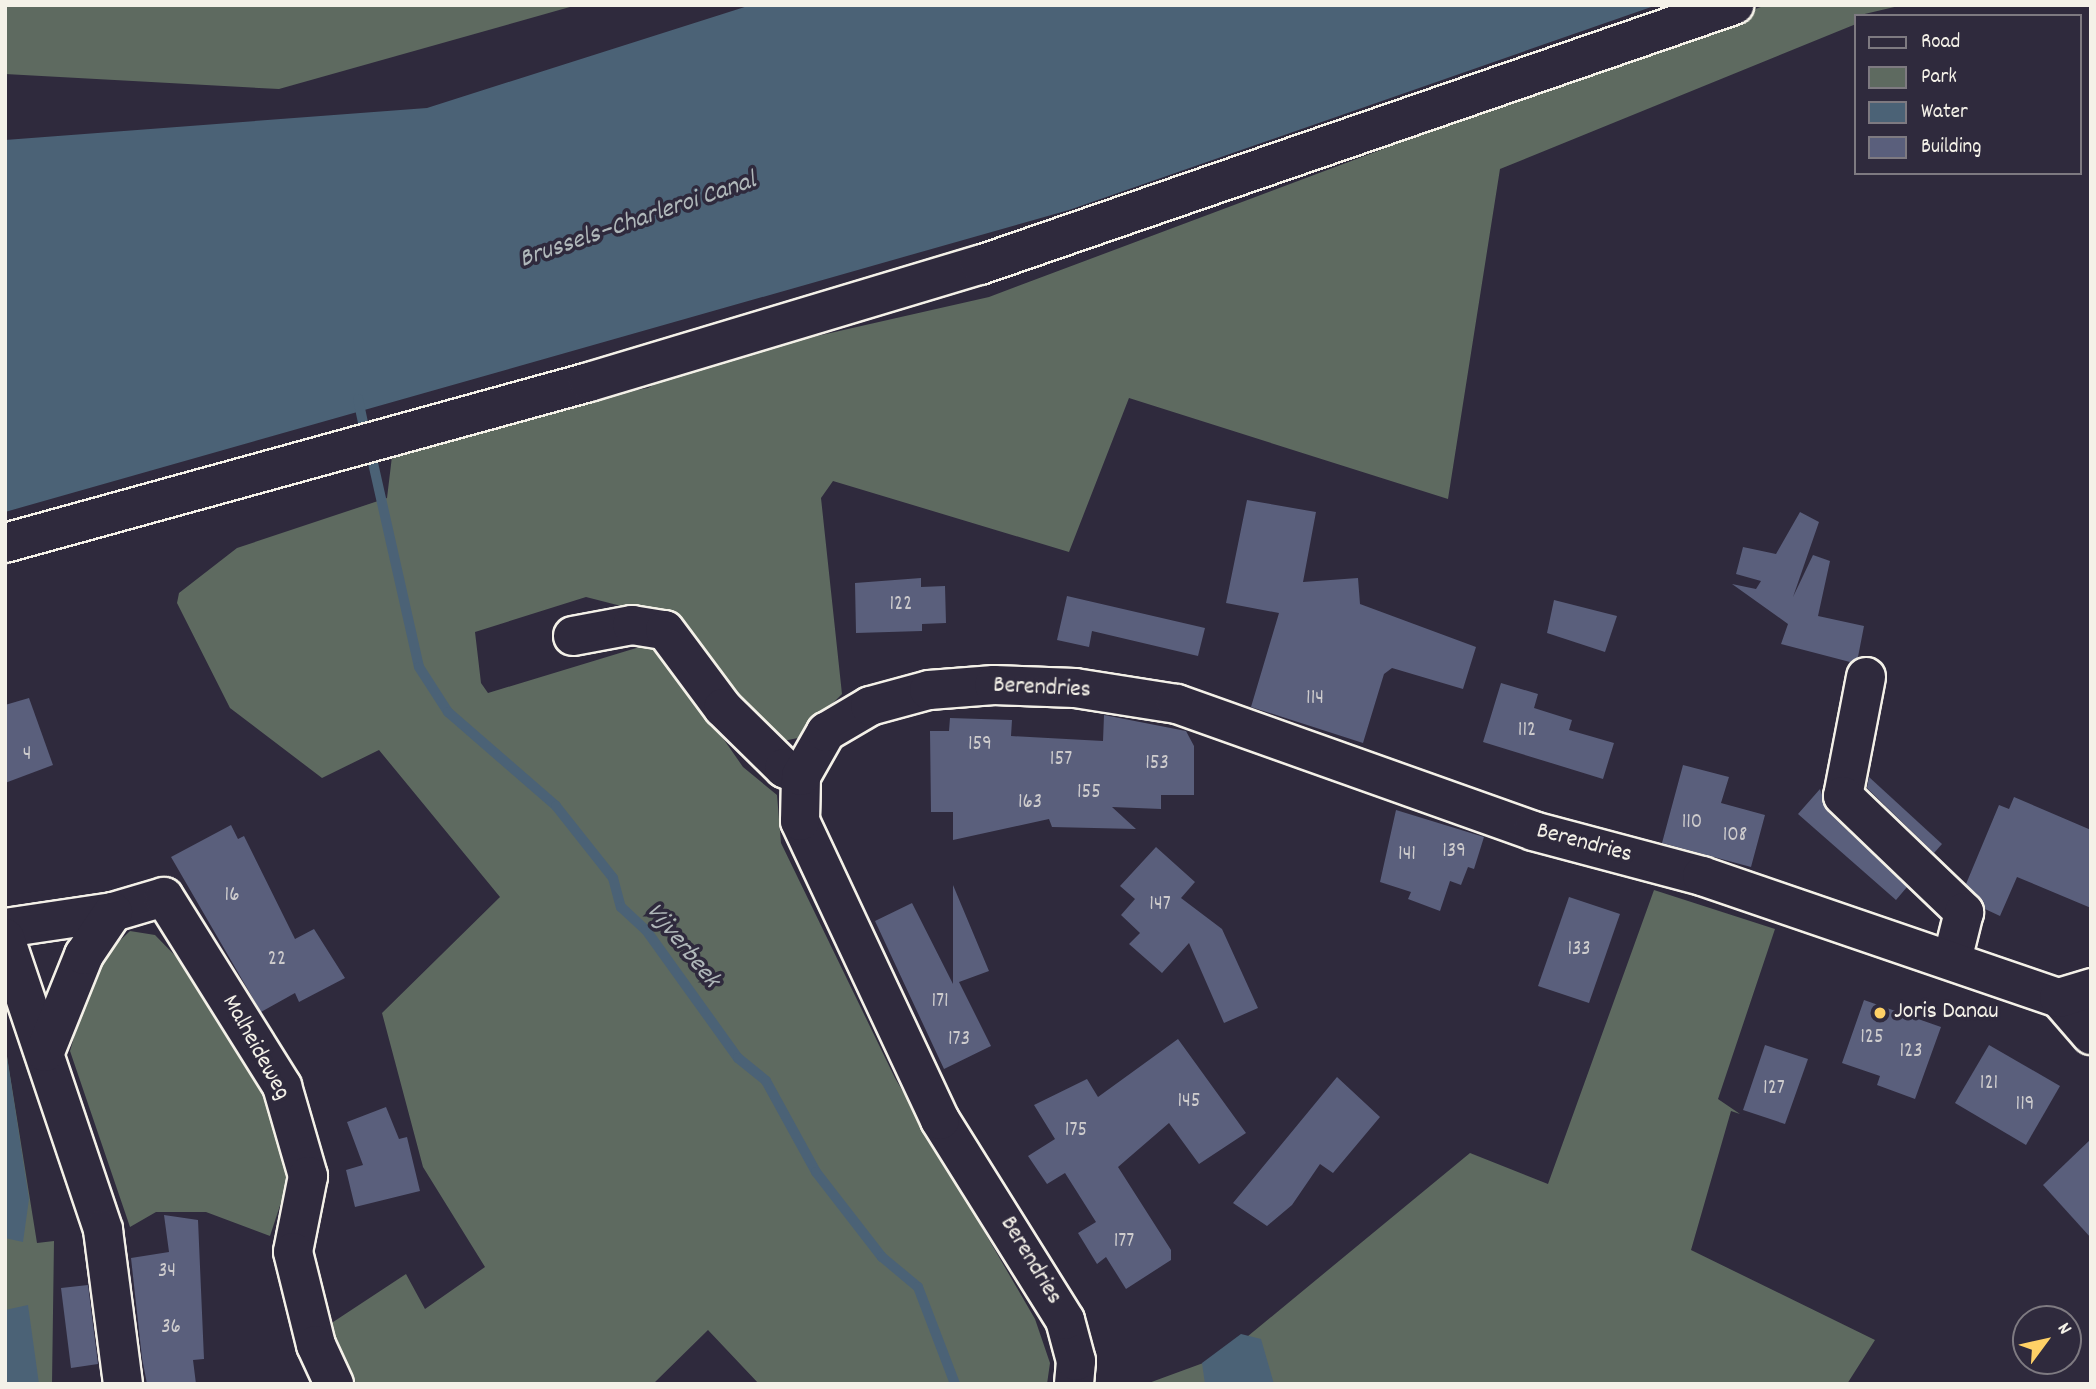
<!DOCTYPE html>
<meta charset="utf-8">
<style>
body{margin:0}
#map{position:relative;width:2096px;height:1389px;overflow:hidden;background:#2f2a3d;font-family:Dekko,sans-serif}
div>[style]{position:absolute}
.green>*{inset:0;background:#5e6a60}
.water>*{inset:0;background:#4b6276}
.stream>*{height:10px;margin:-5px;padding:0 5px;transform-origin:5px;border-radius:5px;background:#4b6276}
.building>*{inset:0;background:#5a5f7c}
.roads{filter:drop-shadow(2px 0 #f4f1e8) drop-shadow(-2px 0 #f4f1e8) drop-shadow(0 2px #f4f1e8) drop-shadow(0 -2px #f4f1e8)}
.minor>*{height:38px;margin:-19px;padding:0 19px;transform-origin:19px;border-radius:19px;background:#2f2a3d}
.dots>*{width:19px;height:19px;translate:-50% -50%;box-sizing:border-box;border:4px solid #2f2a3d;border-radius:50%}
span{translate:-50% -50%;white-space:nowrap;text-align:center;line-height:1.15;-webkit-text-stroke:7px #2f2a3d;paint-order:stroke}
.number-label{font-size:21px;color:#cecccd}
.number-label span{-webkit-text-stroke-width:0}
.street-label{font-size:24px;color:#f4f1e8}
.poi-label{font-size:24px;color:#f4f1e8}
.left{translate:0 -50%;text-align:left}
.water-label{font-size:26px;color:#b0b8ba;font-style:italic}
.frame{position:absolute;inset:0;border:7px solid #f4f1e8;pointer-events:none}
.legend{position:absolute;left:1854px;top:14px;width:228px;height:161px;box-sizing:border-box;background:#2f2a3d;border:2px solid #7e7a81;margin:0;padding:9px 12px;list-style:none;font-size:21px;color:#f4f1e8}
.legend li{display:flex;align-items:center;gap:14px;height:35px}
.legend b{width:35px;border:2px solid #7e7a81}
.north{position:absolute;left:2012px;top:1305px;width:70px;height:70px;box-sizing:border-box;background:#2f2a3d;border:2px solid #7e7a81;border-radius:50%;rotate:57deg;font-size:19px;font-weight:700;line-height:28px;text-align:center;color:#f4f1e8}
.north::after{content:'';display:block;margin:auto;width:24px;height:32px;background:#ffd166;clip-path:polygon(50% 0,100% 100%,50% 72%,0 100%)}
</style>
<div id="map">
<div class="green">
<div style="clip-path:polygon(5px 5px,577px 5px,279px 89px,5px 74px)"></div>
<div style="clip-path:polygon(1766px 5px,1903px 5px,1856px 16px,1856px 24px,1500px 169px,1448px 499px,1129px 398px,1069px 552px,833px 481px,821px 498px,842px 694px,798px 738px,783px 741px,717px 683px,672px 619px,586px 597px,475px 632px,481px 683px,488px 693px,656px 642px,743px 767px,777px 795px,781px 843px,895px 1078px,1035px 1319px,1050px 1363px,1047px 1384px,759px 1384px,708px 1330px,653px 1384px,351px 1384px,324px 1328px,406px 1274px,425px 1309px,485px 1267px,423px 1167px,382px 1013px,500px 897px,379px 750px,322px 778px,230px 708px,177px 603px,179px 593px,237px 548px,387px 498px,393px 448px,533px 409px,648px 388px,685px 366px,989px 297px)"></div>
<div style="clip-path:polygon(1654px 890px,1775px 929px,1718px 1099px,1740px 1114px,1731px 1111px,1691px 1250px,1875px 1340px,1847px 1384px,1146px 1384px,1225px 1355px,1470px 1153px,1548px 1184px)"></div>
<div style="clip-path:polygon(130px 931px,155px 935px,191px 972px,280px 1106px,291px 1172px,270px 1236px,206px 1212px,156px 1212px,130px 1227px,70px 1051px,96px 963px)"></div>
<div style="clip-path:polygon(5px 1044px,37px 1243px,54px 1241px,52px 1384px,5px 1384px)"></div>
</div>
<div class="water">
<div style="clip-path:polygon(751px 5px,1657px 5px,1069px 210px,5px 512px,5px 140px,427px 108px)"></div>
<div style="clip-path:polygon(5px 1044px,29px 1199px,23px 1242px,5px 1238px)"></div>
<div style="clip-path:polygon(28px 1305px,39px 1384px,5px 1384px,5px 1310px)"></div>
<div style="clip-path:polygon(1241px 1334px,1261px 1339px,1274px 1384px,1205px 1384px,1202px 1363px)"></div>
</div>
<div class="stream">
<div style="left:358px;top:399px;width:25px;rotate:78deg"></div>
<div style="left:371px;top:454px;width:218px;rotate:77.3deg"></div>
<div style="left:419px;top:667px;width:54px;rotate:57.2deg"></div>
<div style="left:448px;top:712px;width:143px;rotate:41deg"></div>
<div style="left:556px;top:806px;width:92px;rotate:51.6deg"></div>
<div style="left:613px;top:878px;width:30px;rotate:75deg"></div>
<div style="left:621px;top:907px;width:34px;rotate:43deg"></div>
<div style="left:646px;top:930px;width:158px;rotate:54.3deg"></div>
<div style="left:738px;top:1058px;width:36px;rotate:39deg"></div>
<div style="left:766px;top:1081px;width:104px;rotate:61.2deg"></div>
<div style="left:816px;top:1172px;width:108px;rotate:52.2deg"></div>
<div style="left:882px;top:1257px;width:47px;rotate:39.8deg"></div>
<div style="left:918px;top:1287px;width:104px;rotate:69.1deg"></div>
</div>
<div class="building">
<div style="clip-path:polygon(1247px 500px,1316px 512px,1303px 582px,1358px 578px,1360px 604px,1476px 647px,1463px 689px,1392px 668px,1384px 674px,1363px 743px,1251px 707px,1279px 613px,1226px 603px)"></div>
<div style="clip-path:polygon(1800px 512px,1819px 522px,1793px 597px,1813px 555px,1830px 561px,1818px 616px,1864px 626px,1858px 657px,1850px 662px,1781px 644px,1788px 624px,1732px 584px,1756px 589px,1761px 581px,1736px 574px,1743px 547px,1776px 554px)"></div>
<div style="clip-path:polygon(921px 578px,921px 587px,945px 586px,946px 623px,922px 624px,922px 631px,856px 633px,855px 583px)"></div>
<div style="clip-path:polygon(1067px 596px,1205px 628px,1198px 656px,1092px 631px,1089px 647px,1057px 640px)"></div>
<div style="clip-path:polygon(1554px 600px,1617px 616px,1605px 652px,1547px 633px)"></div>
<div style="clip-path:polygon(1501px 683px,1538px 694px,1534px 708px,1572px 720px,1569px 730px,1614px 743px,1603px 779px,1483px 742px)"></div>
<div style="clip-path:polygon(29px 698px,53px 765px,5px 783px,5px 705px)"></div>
<div style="clip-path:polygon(1104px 715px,1186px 731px,1194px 746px,1194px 795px,1161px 795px,1161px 809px,1112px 807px,1136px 829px,1052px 827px,1049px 819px,953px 840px,953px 812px,931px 812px,930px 731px,949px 731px,950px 718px,1012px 720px,1011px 736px,1103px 741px)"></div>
<div style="clip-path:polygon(1683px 765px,1729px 777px,1721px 803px,1765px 815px,1751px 867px,1662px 843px)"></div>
<div style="clip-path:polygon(1869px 777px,1942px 844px,1934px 853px,1867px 788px)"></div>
<div style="clip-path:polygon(1820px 789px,1828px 812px,1907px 887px,1896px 900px,1798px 814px)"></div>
<div style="clip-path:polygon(2014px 797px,2091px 830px,2091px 908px,2017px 877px,2000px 916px,1985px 909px,1966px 884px,1999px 805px,2009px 809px)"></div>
<div style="clip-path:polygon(1396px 810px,1484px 837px,1474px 869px,1468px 867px,1461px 885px,1450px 881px,1440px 911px,1408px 899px,1411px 892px,1380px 882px)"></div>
<div style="clip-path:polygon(231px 825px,238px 839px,244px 836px,295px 939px,314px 929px,345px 978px,299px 1002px,295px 993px,261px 1012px,171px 857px)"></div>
<div style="clip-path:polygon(1156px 847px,1195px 882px,1181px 898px,1222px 929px,1258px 1008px,1224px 1023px,1189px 943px,1162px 973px,1129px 944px,1140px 933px,1121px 915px,1135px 899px,1120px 886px)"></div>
<div style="clip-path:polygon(953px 885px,989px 971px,959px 982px,991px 1046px,944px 1069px,875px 921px,912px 903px,953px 984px)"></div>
<div style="clip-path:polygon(1569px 897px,1620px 914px,1589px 1003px,1538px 986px)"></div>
<div style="clip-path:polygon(1864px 1000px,1941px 1027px,1915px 1099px,1877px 1085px,1880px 1076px,1842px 1063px)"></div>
<div style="clip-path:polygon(1178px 1039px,1246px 1133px,1199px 1164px,1169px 1123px,1118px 1167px,1171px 1250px,1171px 1260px,1126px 1289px,1106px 1257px,1097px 1264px,1078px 1233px,1096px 1222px,1065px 1173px,1047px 1184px,1028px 1156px,1055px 1139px,1034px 1105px,1087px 1079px,1098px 1097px)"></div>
<div style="clip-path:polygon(1765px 1045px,1808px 1059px,1785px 1124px,1743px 1110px)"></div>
<div style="clip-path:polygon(1989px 1045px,2060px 1086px,2026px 1145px,1955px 1103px)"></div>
<div style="clip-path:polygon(1337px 1077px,1380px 1117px,1333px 1173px,1320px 1164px,1292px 1205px,1267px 1226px,1233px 1203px)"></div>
<div style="clip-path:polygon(386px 1107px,399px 1139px,407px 1137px,420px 1191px,355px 1207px,346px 1170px,363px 1165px,347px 1122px)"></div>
<div style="clip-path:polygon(2091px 1139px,2091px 1238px,2043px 1185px)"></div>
<div style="clip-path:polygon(164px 1215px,198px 1220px,204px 1359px,193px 1360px,196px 1384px,147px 1384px,142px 1358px,131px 1258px,169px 1252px)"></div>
<div style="clip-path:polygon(88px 1285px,98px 1364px,71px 1368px,61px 1288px)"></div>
</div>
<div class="roads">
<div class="minor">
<div style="left:5px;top:543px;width:606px;rotate:-15.41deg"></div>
<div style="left:589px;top:382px;width:408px;rotate:-16.7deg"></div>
<div style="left:980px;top:265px;width:798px;rotate:-19.03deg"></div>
<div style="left:573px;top:636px;width:60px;rotate:-10.6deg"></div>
<div style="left:632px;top:625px;width:33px;rotate:9deg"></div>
<div style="left:665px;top:630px;width:97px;rotate:53.4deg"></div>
<div style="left:723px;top:708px;width:86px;rotate:44.5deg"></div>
<div style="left:784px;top:768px;width:19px;rotate:25deg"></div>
<div style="left:1866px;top:677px;width:121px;rotate:100.9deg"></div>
<div style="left:1843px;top:796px;width:168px;rotate:43.8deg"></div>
<div style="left:1964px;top:912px;width:49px;rotate:104deg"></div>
<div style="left:5px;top:928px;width:109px;rotate:-8.4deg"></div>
<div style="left:113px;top:912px;width:53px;rotate:-16.4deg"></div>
<div style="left:164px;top:897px;width:223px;rotate:58deg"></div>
<div style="left:282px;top:1086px;width:94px;rotate:73.9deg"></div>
<div style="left:308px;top:1176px;width:77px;rotate:101.2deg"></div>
<div style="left:293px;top:1252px;width:96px;rotate:76.1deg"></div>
<div style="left:316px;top:1345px;width:43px;rotate:65.2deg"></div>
<div style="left:5px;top:938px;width:308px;rotate:71.4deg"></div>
<div style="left:103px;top:1230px;width:155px;rotate:82.6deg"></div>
<div style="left:2059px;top:998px;width:49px;rotate:49.1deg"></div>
<div style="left:45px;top:1052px;width:105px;rotate:-68.1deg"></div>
<div style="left:84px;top:955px;width:52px;rotate:-56deg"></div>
<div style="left:1074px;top:1384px;width:23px;rotate:-85deg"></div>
<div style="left:1076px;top:1361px;width:42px;rotate:-105deg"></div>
<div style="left:1065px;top:1320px;width:236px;rotate:-122deg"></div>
<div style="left:940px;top:1120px;width:330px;rotate:-115.1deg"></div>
<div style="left:800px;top:821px;width:45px;rotate:-88.7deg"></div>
<div style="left:801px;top:776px;width:51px;rotate:-60.4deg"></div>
<div style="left:826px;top:732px;width:51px;rotate:-30.6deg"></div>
<div style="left:870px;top:706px;width:61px;rotate:-15.2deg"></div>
<div style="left:929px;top:690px;width:65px;rotate:-4.4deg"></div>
<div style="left:994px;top:685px;width:81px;rotate:2.1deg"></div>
<div style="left:1075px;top:688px;width:103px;rotate:8.9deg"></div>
<div style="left:1177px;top:704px;width:378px;rotate:19.6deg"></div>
<div style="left:1533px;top:831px;width:175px;rotate:14.9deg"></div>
<div style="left:1702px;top:876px;width:377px;rotate:18.9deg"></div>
<div style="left:2059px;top:998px;width:34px;rotate:-17deg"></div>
</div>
</div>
<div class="dots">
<div style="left:1880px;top:1013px;background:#ffd166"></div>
</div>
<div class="number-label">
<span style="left:901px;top:605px">122</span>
<span style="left:1315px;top:699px">114</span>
<span style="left:1527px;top:731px">112</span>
<span style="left:980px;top:745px">159</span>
<span style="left:27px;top:755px">4</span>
<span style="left:1061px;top:760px">157</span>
<span style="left:1157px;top:764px">153</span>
<span style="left:1089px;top:793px">155</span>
<span style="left:1030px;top:803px">163</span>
<span style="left:1692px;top:823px">110</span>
<span style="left:1735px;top:836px">108</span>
<span style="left:1454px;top:852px">139</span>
<span style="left:1407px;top:855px">141</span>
<span style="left:232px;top:896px">16</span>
<span style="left:1160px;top:905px">147</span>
<span style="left:1579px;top:950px">133</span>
<span style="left:277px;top:960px">22</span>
<span style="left:940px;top:1002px">171</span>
<span style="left:1872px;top:1038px">125</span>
<span style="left:959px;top:1040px">173</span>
<span style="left:1911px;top:1052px">123</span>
<span style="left:1989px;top:1084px">121</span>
<span style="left:1774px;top:1089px">127</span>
<span style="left:1189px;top:1102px">145</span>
<span style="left:2025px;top:1105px">119</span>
<span style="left:1076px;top:1131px">175</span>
<span style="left:1124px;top:1242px">177</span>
<span style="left:167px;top:1272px">34</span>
<span style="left:171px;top:1328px">36</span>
</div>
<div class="street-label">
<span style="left:1042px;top:689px;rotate:3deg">Berendries</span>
<span style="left:1584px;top:844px;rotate:15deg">Berendries</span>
<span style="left:255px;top:1048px;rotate:61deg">Malheideweg</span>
<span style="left:1030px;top:1261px;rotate:59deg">Berendries</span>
</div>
<div class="poi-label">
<span class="left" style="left:1894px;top:1013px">Joris Danau</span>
</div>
<div class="water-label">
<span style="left:638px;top:221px;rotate:-19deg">Brussels–Charleroi Canal</span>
<span style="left:682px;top:946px;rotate:51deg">Vijverbeek</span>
</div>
<div class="frame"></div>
<ul class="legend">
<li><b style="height:9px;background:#2f2a3d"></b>Road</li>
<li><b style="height:19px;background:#5e6a60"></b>Park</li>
<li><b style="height:19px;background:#4b6276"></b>Water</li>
<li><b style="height:19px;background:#5a5f7c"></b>Building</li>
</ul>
<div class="north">N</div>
</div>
